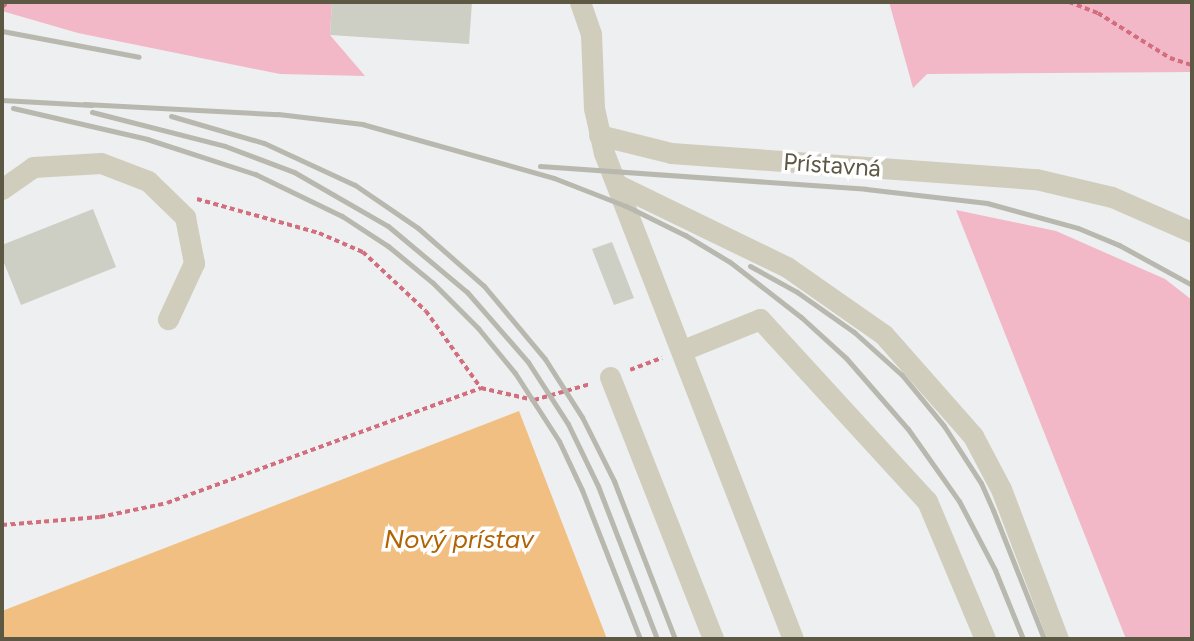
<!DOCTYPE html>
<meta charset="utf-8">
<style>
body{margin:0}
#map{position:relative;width:1194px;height:641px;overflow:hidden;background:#edeff0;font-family:Figtree,sans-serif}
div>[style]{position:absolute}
.green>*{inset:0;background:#f2b8c7}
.water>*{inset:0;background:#f2bf82}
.building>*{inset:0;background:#cdcec4}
.path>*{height:3.5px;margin-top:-1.75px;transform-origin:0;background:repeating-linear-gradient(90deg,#d26e7d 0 5px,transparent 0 8.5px)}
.minor>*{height:21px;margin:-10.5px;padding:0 10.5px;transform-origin:10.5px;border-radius:10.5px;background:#d1cdbd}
.rail>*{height:5px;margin:-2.5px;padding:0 2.5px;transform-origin:2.5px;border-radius:2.5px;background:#b8b8af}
span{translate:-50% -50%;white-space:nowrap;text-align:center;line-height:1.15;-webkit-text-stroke:7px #fff;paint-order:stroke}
.street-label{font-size:24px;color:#5c5844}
.water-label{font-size:26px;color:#b16303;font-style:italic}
.frame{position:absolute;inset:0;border:4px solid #5c5844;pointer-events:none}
</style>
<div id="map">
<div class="green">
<div style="clip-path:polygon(2px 2px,332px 2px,330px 35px,365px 76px,280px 74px,78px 33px,2px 11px)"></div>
<div style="clip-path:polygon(889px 2px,1192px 2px,1192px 72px,927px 74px,913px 88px)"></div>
<div style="clip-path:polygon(956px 210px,1056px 231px,1165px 279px,1192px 300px,1192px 639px,1126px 639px)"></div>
</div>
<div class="water">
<div style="clip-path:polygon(519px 411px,607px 639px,2px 639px,2px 611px)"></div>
</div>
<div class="building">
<div style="clip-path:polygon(332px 2px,472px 2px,469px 44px,330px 35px)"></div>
<div style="clip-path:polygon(93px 209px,116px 267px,21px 305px,2px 258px,2px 245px)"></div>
<div style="clip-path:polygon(612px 242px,634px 298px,614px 305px,592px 249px)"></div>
</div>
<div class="path">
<div style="left:1069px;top:2px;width:31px;rotate:21deg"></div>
<div style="left:1098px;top:13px;width:85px;rotate:32deg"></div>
<div style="left:1170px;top:58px;width:23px;rotate:18deg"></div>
<div style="left:2px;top:7px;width:8px;rotate:-40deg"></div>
<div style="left:197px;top:199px;width:127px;rotate:15.6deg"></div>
<div style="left:319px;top:233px;width:48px;rotate:23.4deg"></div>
<div style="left:363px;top:252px;width:86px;rotate:43.1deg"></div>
<div style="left:426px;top:311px;width:95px;rotate:54.5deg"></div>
<div style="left:481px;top:388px;width:54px;rotate:12.8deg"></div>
<div style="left:534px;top:400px;width:58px;rotate:-15.9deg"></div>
<div style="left:630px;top:370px;width:34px;rotate:-21deg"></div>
<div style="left:2px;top:525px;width:98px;rotate:-4.7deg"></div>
<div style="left:100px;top:517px;width:68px;rotate:-11.8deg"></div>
<div style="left:167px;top:503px;width:334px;rotate:-20.1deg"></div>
</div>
<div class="minor">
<div style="left:580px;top:2px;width:34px;rotate:71deg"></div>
<div style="left:591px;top:34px;width:74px;rotate:87.7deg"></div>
<div style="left:594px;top:108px;width:46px;rotate:77.5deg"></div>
<div style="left:604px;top:153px;width:521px;rotate:68.75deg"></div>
<div style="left:599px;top:135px;width:74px;rotate:14deg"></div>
<div style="left:671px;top:153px;width:366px;rotate:4.1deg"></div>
<div style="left:1036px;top:179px;width:78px;rotate:13.3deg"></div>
<div style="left:1112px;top:197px;width:87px;rotate:23.6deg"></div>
<div style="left:618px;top:185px;width:188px;rotate:25.9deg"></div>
<div style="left:787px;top:267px;width:118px;rotate:35deg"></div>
<div style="left:884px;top:335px;width:135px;rotate:48.6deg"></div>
<div style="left:973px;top:436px;width:60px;rotate:62.2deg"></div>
<div style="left:1001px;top:489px;width:160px;rotate:69.2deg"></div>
<div style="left:2px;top:189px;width:38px;rotate:-35deg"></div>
<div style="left:33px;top:167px;width:68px;rotate:-3.4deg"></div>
<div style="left:101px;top:163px;width:50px;rotate:21deg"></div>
<div style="left:148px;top:181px;width:52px;rotate:44.2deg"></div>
<div style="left:185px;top:217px;width:47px;rotate:78.9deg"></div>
<div style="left:194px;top:263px;width:62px;rotate:114.9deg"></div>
<div style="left:683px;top:350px;width:83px;rotate:-21.9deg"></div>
<div style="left:760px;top:319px;width:247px;rotate:47.5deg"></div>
<div style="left:927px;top:501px;width:150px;rotate:67.2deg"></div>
<div style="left:610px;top:377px;width:282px;rotate:68.5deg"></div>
</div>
<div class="rail">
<div style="left:2px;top:31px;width:139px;rotate:10.7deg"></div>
<div style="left:2px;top:100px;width:90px;rotate:3.2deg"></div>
<div style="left:84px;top:104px;width:194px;rotate:3deg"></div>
<div style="left:278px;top:114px;width:85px;rotate:6.8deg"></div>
<div style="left:362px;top:124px;width:199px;rotate:15.7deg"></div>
<div style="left:554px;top:178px;width:77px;rotate:21.3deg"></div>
<div style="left:626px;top:206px;width:66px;rotate:26.2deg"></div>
<div style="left:685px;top:235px;width:52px;rotate:31deg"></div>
<div style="left:730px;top:262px;width:90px;rotate:37.8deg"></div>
<div style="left:801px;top:317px;width:61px;rotate:42.3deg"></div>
<div style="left:846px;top:358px;width:94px;rotate:48.9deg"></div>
<div style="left:908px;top:429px;width:88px;rotate:54.7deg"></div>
<div style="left:959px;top:501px;width:78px;rotate:62.4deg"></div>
<div style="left:995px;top:570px;width:74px;rotate:67.9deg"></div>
<div style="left:13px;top:108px;width:138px;rotate:13deg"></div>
<div style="left:147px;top:139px;width:114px;rotate:18deg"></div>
<div style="left:255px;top:174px;width:97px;rotate:25.8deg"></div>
<div style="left:342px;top:216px;width:55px;rotate:33.1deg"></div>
<div style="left:388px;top:246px;width:58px;rotate:39.4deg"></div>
<div style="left:433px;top:283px;width:64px;rotate:45deg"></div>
<div style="left:478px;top:328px;width:58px;rotate:50.6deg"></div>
<div style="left:515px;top:373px;width:81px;rotate:57.1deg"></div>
<div style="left:559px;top:441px;width:54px;rotate:64.9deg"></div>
<div style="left:582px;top:490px;width:160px;rotate:68.7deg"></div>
<div style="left:92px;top:112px;width:137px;rotate:14.3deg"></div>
<div style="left:225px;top:146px;width:74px;rotate:20.6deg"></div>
<div style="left:294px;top:172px;width:108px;rotate:29.9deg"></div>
<div style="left:388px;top:226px;width:103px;rotate:39.9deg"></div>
<div style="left:467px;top:292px;width:93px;rotate:48.9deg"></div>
<div style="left:528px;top:362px;width:74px;rotate:57.2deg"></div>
<div style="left:568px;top:424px;width:69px;rotate:64.2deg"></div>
<div style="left:598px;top:486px;width:164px;rotate:68.9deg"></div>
<div style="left:171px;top:116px;width:97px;rotate:16.2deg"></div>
<div style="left:264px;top:143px;width:100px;rotate:24.8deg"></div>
<div style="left:355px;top:185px;width:76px;rotate:34.3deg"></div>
<div style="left:418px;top:228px;width:88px;rotate:41.3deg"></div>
<div style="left:484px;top:286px;width:95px;rotate:50.1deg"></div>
<div style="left:545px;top:359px;width:69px;rotate:57.5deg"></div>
<div style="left:582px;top:417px;width:72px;rotate:63.4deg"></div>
<div style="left:614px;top:481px;width:169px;rotate:68.9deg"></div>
<div style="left:540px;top:166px;width:327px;rotate:4deg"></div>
<div style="left:866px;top:189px;width:122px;rotate:6.6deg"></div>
<div style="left:987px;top:203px;width:94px;rotate:15.4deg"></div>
<div style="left:1078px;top:228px;width:44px;rotate:22.5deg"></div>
<div style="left:1119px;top:245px;width:83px;rotate:28.7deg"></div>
<div style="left:750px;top:266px;width:54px;rotate:29deg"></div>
<div style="left:797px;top:292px;width:70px;rotate:35.1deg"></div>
<div style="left:854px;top:332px;width:64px;rotate:41.9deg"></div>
<div style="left:902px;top:375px;width:66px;rotate:50.5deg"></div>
<div style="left:944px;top:426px;width:68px;rotate:57deg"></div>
<div style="left:981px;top:483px;width:30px;rotate:66deg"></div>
<div style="left:993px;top:510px;width:139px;rotate:68.4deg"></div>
</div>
<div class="street-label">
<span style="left:832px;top:165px;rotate:4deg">Prístavná</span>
</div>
<div class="water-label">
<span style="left:459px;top:540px">Nový prístav</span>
</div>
<div class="frame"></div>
</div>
